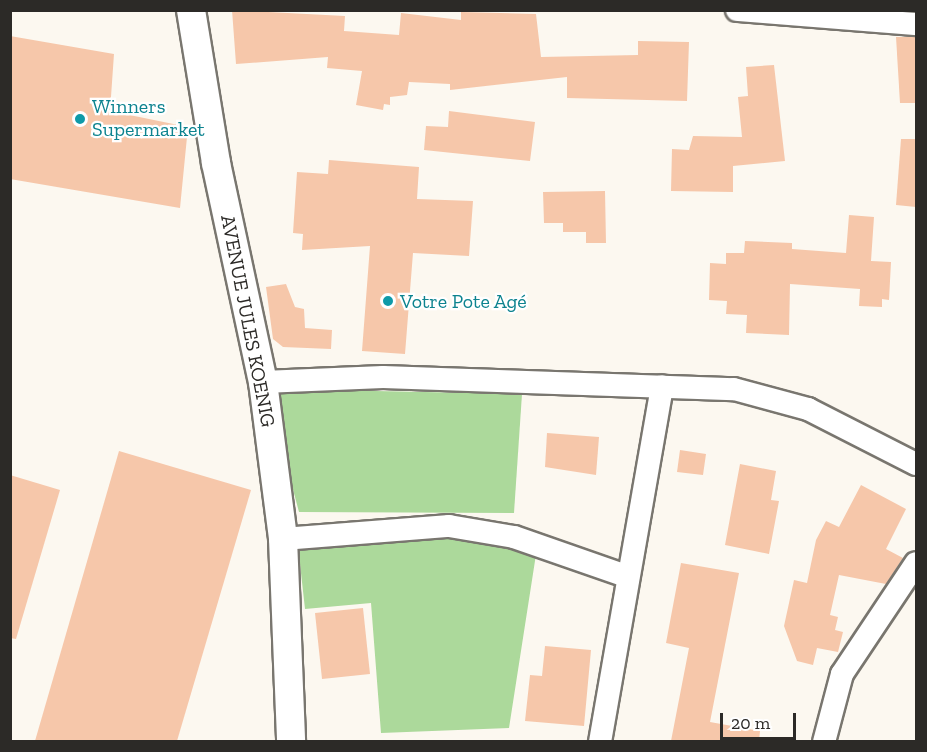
<!DOCTYPE html>
<meta charset="utf-8">
<style>
body{margin:0}
#map{position:relative;width:927px;height:752px;overflow:hidden;background:#fcf8f0;font-family:"Zilla Slab",serif}
div>[style]{position:absolute}
.green>*{inset:0;background:#acd99b}
.building>*{inset:0;background:#f6c7aa}
.roads{filter:drop-shadow(2px 0 #79766f) drop-shadow(-2px 0 #79766f) drop-shadow(0 2px #79766f) drop-shadow(0 -2px #79766f)}
.minor>*{height:22px;margin:-11px;padding:0 11px;transform-origin:11px;border-radius:11px;background:#fff}
.tertiary>*{height:28px;margin:-14px;padding:0 14px;transform-origin:14px;border-radius:14px;background:#fff}
.dots>*{width:16px;height:16px;translate:-50% -50%;box-sizing:border-box;border:3px solid #fff;border-radius:50%}
span{translate:-50% -50%;white-space:nowrap;text-align:center;line-height:1.15;-webkit-text-stroke:4.5px #fff;paint-order:stroke}
.culture-label{font-size:20px;color:#0d838f}
.left{translate:0 -50%;text-align:left}
.street-label{font-size:20px;color:#2c2a27}
.frame{position:absolute;inset:0;border:12px solid #2c2a27;pointer-events:none}
.scale{position:absolute;left:720px;top:713px;width:76px;height:27px;box-sizing:border-box;border:3px solid #2c2a27;border-top:0;padding-left:8px;font-size:18px;line-height:21px;white-space:nowrap;color:#2c2a27;-webkit-text-stroke:4px #fff;paint-order:stroke}
</style>
<div id="map">
<div class="green">
<div style="clip-path:polygon(278px 389px,522px 394px,514px 513px,299px 512px,283px 452px)"></div>
<div style="clip-path:polygon(459px 533px,537px 548px,509px 728px,381px 733px,371px 603px,305px 609px,298px 546px,434px 539px)"></div>
</div>
<div class="building">
<div style="clip-path:polygon(232px 10px,345px 16px,344px 31px,399px 35px,401px 13px,461px 20px,461px 12px,536px 14px,541px 57px,638px 55px,638px 41px,689px 42px,687px 101px,567px 98px,567px 77px,450px 90px,450px 84px,409px 82px,407px 95px,390px 97px,390px 105px,384px 104px,383px 110px,356px 105px,362px 71px,327px 68px,328px 57px,236px 64px)"></div>
<div style="clip-path:polygon(10px 36px,114px 54px,110px 111px,188px 127px,180px 208px,10px 179px)"></div>
<div style="clip-path:polygon(896px 37px,916px 37px,916px 103px,900px 103px)"></div>
<div style="clip-path:polygon(774px 65px,785px 161px,733px 166px,733px 192px,671px 191px,672px 149px,689px 150px,693px 136px,742px 137px,738px 97px,748px 96px,746px 67px)"></div>
<div style="clip-path:polygon(449px 111px,535px 122px,530px 161px,424px 150px,426px 126px,448px 127px)"></div>
<div style="clip-path:polygon(901px 139px,916px 139px,916px 207px,896px 205px)"></div>
<div style="clip-path:polygon(329px 160px,419px 167px,417px 199px,473px 201px,469px 256px,413px 253px,405px 354px,362px 351px,370px 246px,302px 250px,303px 234px,293px 233px,297px 172px,328px 174px)"></div>
<div style="clip-path:polygon(605px 191px,606px 243px,586px 243px,586px 232px,563px 232px,563px 223px,544px 223px,543px 192px)"></div>
<div style="clip-path:polygon(849px 215px,874px 217px,871px 261px,891px 262px,889px 300px,882px 299px,882px 307px,859px 306px,860px 289px,790px 284px,789px 335px,746px 333px,747px 315px,726px 314px,727px 301px,709px 300px,710px 263px,726px 264px,726px 253px,744px 253px,745px 241px,792px 243px,792px 249px,846px 253px)"></div>
<div style="clip-path:polygon(286px 284px,295px 307px,304px 309px,305px 328px,332px 330px,331px 349px,283px 347px,273px 339px,266px 287px)"></div>
<div style="clip-path:polygon(547px 433px,599px 437px,596px 475px,545px 467px)"></div>
<div style="clip-path:polygon(680px 450px,706px 454px,703px 475px,677px 472px)"></div>
<div style="clip-path:polygon(119px 451px,251px 490px,177px 741px,35px 741px)"></div>
<div style="clip-path:polygon(740px 464px,776px 471px,771px 500px,779px 501px,769px 554px,725px 545px)"></div>
<div style="clip-path:polygon(10px 475px,60px 490px,16px 639px,10px 638px)"></div>
<div style="clip-path:polygon(861px 485px,906px 509px,886px 549px,903px 558px,886px 584px,839px 575px,830px 615px,838px 617px,835px 630px,843px 632px,838px 652px,817px 648px,813px 665px,797px 661px,784px 626px,794px 580px,807px 583px,816px 540px,826px 521px,839px 527px)"></div>
<div style="clip-path:polygon(681px 563px,739px 573px,710px 722px,760px 731px,759px 741px,671px 741px,689px 648px,666px 643px)"></div>
<div style="clip-path:polygon(363px 608px,370px 674px,322px 679px,315px 613px)"></div>
<div style="clip-path:polygon(545px 646px,591px 650px,584px 726px,525px 721px,530px 675px,542px 676px)"></div>
</div>
<div class="roads">
<div class="minor">
<div style="left:737px;top:10px;width:180px;rotate:4.5deg"></div>
<div style="left:263px;top:382px;width:120px;rotate:-2.4deg"></div>
<div style="left:383px;top:377px;width:351px;rotate:2deg"></div>
<div style="left:734px;top:389px;width:77px;rotate:15.1deg"></div>
<div style="left:808px;top:409px;width:121px;rotate:27deg"></div>
<div style="left:283px;top:539px;width:167px;rotate:-4.5deg"></div>
<div style="left:449px;top:526px;width:66px;rotate:9.6deg"></div>
<div style="left:514px;top:537px;width:119px;rotate:19.2deg"></div>
<div style="left:600px;top:742px;width:361px;rotate:-80.1deg"></div>
<div style="left:824px;top:742px;width:70px;rotate:-75.2deg"></div>
<div style="left:842px;top:674px;width:133px;rotate:-56.3deg"></div>
</div>
<div class="tertiary">
<div style="left:191px;top:10px;width:155px;rotate:80.7deg"></div>
<div style="left:216px;top:163px;width:224px;rotate:77.9deg"></div>
<div style="left:263px;top:382px;width:158px;rotate:82.7deg"></div>
<div style="left:283px;top:539px;width:203px;rotate:87.7deg"></div>
</div>
</div>
<div class="dots">
<div style="left:80px;top:119px;background:#0f9aa8"></div>
<div style="left:388px;top:301px;background:#0f9aa8"></div>
</div>
<div class="culture-label">
<span class="left" style="left:92px;top:118px">Winners<br>Supermarket</span>
<span class="left" style="left:400px;top:301px">Votre Pote Agé</span>
</div>
<div class="street-label">
<span style="left:248px;top:321px;rotate:79deg">AVENUE JULES KOENIG</span>
</div>
<div class="frame"></div>
<div class="scale">20 m</div>
</div>
